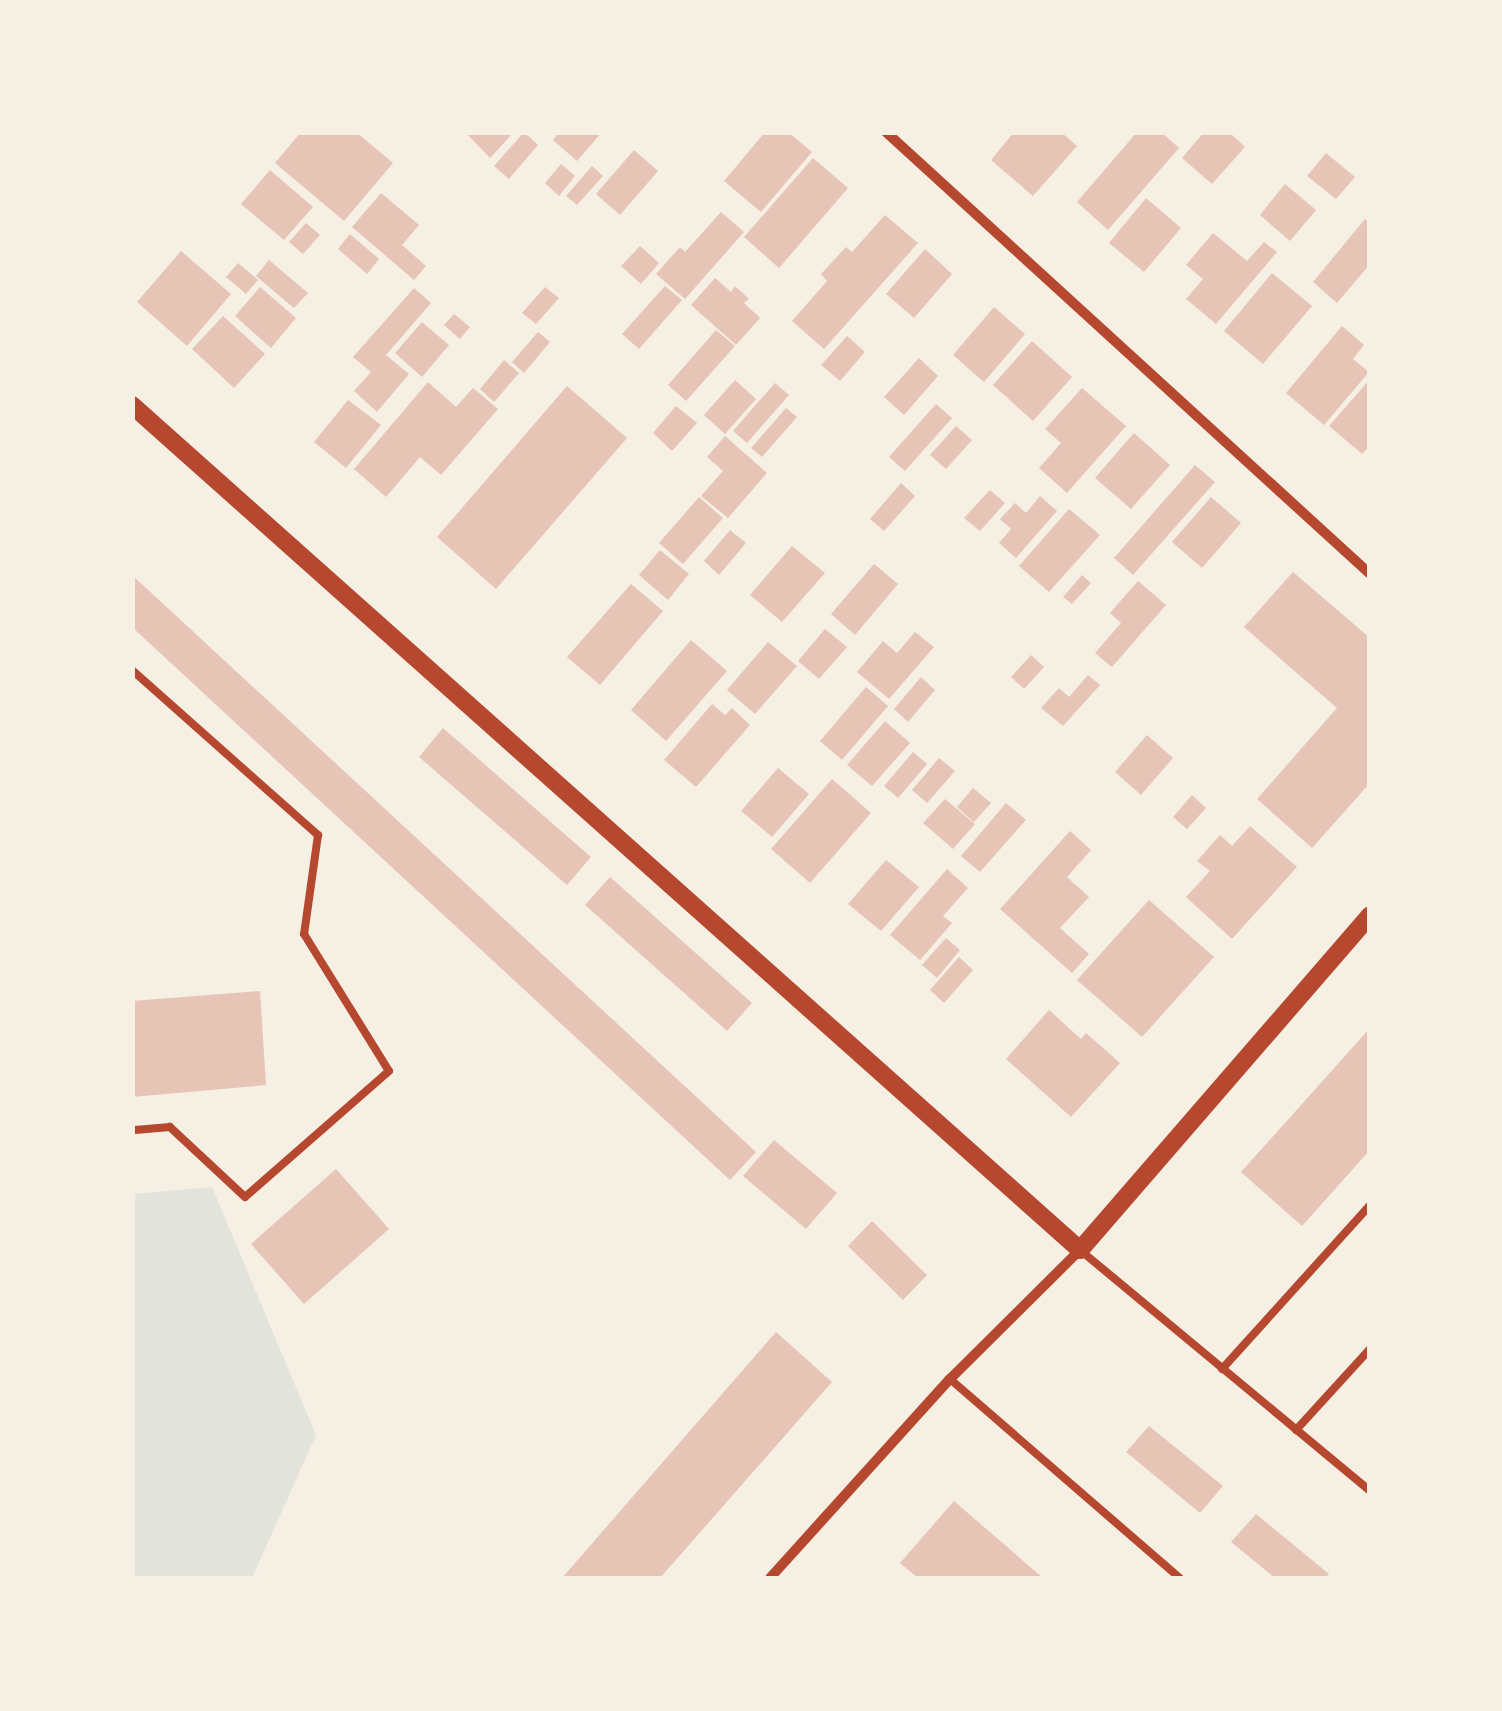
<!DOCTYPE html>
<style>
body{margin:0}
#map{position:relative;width:1502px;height:1711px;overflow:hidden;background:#f6efe4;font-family:"Roboto Serif",serif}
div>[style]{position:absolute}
.green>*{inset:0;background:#e2e4dc}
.building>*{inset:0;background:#e6c5b7}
.service>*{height:8px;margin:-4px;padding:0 4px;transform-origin:4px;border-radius:4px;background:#b5482f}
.minor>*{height:10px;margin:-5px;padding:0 5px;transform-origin:5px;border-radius:5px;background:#b5482f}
.tertiary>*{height:18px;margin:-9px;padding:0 9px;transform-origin:9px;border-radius:9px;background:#b5482f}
span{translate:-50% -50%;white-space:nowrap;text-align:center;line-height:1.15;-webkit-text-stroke:9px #f6efe4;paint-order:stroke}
.frame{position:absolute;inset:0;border:135px solid #f6efe4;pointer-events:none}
</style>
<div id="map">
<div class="green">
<div style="clip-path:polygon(212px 1187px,316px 1435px,252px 1578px,133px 1578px,133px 1194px)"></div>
</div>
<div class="building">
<div style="clip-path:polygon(301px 132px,356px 132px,393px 163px,344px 221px,275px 163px)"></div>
<div style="clip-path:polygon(465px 132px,514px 132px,490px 158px)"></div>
<div style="clip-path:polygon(524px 132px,538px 145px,509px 179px,494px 166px)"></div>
<div style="clip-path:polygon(559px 132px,602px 132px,577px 161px,553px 140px)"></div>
<div style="clip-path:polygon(765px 132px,788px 132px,812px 152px,761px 212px,724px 181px)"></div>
<div style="clip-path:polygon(1014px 132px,1061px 132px,1077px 146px,1033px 196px,991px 160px)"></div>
<div style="clip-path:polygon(1137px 132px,1161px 132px,1179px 148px,1108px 230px,1077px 202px)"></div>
<div style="clip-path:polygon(1204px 132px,1229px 132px,1245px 147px,1212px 184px,1182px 158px)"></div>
<div style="clip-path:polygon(634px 150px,658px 171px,620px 215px,596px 194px)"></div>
<div style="clip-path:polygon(1326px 153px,1355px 177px,1336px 199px,1307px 176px)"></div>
<div style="clip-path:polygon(813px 158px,848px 188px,779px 268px,744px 237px)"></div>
<div style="clip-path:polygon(561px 164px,575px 176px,559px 196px,545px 183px)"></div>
<div style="clip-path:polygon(592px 166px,603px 176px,577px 205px,566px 196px)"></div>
<div style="clip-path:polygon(270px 170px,313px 207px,284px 240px,241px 204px)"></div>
<div style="clip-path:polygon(1285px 184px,1316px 210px,1290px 241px,1260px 215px)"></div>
<div style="clip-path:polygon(381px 193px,419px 225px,402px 245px,426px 266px,414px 280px,352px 227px)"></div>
<div style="clip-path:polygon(1146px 198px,1181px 228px,1144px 272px,1109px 243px)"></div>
<div style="clip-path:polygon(721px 212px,744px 232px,685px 299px,656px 274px,680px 247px,685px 252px)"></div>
<div style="clip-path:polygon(885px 215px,918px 243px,824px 349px,792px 321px,827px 281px,821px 274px,846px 247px,852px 252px)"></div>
<div style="clip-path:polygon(1365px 219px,1370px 223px,1370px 264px,1337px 303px,1313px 282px)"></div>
<div style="clip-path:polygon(306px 223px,320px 235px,303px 254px,289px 242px)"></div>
<div style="clip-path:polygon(1213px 233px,1247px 261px,1264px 242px,1277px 252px,1216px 324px,1186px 299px,1203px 279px,1186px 265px)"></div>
<div style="clip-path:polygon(350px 234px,379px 259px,367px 274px,338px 249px)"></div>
<div style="clip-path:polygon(640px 246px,659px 263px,641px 284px,621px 266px)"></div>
<div style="clip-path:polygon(925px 249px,952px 274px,914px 318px,886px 294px)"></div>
<div style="clip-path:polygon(181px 251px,231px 294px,187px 346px,137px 302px)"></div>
<div style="clip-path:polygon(269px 260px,308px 293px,294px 308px,256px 276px)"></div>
<div style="clip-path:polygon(238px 263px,258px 280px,246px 294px,226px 277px)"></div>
<div style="clip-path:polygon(1272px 273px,1312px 306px,1263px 364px,1224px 331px)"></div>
<div style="clip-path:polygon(715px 278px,731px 292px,735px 286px,749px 299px,744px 303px,760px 318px,736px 345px,691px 305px)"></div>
<div style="clip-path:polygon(665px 286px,682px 300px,639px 349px,622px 334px)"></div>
<div style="clip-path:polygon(260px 287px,296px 318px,271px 348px,235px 316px)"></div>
<div style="clip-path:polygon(545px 287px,559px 298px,536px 324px,522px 313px)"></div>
<div style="clip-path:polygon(414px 288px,431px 303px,386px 355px,409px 374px,377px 412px,354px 391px,371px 372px,353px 357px)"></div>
<div style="clip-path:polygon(994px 307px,1025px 334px,984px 382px,953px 355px)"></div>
<div style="clip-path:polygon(454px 314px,470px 327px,460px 339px,444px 325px)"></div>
<div style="clip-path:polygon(223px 316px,265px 354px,234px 388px,192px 349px)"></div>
<div style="clip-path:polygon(422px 322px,449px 345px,422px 377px,395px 353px)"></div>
<div style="clip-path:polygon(1342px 326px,1364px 345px,1353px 359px,1369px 372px,1324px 425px,1286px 393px)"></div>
<div style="clip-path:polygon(716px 330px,735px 346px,686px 401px,668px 385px)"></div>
<div style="clip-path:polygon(538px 332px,550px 342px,524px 373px,512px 362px)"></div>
<div style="clip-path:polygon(847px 336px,865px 352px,840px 381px,821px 365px)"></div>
<div style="clip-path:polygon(1032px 341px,1072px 377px,1033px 421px,993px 385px)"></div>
<div style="clip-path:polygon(919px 358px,938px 376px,904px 415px,884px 397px)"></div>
<div style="clip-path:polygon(504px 360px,519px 373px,494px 402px,480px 389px)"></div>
<div style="clip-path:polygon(1370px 379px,1370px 446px,1362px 454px,1329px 426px)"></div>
<div style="clip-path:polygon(735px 380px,756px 399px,725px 434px,704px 415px)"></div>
<div style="clip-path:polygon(428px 382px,456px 407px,473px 388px,498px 409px,441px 475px,420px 457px,386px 497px,354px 469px)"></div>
<div style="clip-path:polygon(775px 383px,789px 395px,747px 443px,733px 431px)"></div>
<div style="clip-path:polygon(567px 386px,627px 438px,496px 589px,437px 537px)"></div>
<div style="clip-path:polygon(1082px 388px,1126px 426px,1067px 493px,1039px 468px,1061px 443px,1045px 429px)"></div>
<div style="clip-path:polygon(348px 400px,381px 425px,346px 468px,314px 442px)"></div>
<div style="clip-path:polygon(936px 404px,952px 418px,905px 471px,889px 457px)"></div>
<div style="clip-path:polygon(676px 406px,697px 423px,672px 451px,653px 433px)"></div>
<div style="clip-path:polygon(786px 408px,797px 417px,762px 457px,751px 448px)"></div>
<div style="clip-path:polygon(956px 426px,972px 440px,946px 469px,930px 455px)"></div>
<div style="clip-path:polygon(1134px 433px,1170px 465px,1131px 509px,1095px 478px)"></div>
<div style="clip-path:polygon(725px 436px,767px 473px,728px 518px,701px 496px,723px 471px,707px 457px)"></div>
<div style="clip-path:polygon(1195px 465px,1215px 482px,1133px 575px,1114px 558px)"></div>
<div style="clip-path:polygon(901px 483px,915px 496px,884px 531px,870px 519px)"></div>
<div style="clip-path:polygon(990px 490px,1005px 503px,980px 531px,964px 518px)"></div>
<div style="clip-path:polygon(1040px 496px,1057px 511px,1016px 558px,999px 543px,1011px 529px,1000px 519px,1015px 503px,1026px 513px)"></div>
<div style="clip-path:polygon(699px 497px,723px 518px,683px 564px,659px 543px)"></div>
<div style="clip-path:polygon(1211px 497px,1241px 523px,1202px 568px,1172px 542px)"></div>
<div style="clip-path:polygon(1069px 509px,1100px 535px,1049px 592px,1019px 566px)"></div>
<div style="clip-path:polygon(730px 530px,746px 543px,719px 575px,704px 561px)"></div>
<div style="clip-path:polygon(792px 546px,825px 573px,782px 622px,750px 595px)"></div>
<div style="clip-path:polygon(660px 550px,689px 574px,668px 600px,639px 575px)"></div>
<div style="clip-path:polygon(874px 564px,898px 584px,855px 635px,831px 614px)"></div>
<div style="clip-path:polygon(1293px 572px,1370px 638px,1370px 783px,1312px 848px,1257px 799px,1337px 708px,1244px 627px)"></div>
<div style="clip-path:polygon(132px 575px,756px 1152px,730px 1180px,132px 627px)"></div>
<div style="clip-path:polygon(1082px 575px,1091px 583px,1072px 604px,1063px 597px)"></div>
<div style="clip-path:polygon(1138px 581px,1166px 605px,1112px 667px,1095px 653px,1121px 623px,1110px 613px)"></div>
<div style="clip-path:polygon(631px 584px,663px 611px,600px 685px,567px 657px)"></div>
<div style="clip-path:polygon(825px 629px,847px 647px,819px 679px,798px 661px)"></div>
<div style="clip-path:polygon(915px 632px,934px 647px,889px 699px,857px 672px,883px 641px,897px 653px)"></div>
<div style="clip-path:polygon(691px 640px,727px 671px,666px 741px,631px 710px)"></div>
<div style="clip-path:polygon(768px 642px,797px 666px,755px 714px,727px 690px)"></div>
<div style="clip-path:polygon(1031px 655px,1044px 667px,1024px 689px,1011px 677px)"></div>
<div style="clip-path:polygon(1088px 675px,1100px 685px,1063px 726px,1041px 708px,1059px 688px,1069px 697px)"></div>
<div style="clip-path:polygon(921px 677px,935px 690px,908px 722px,894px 709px)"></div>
<div style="clip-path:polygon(866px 687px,888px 706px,842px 760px,820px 741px)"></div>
<div style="clip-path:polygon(712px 704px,725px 715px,732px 708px,750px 725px,696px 787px,664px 760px)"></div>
<div style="clip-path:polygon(885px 721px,910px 743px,872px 786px,847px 765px)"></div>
<div style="clip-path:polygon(443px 728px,591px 857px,567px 885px,419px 757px)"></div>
<div style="clip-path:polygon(1147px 735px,1173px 758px,1141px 795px,1115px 772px)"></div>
<div style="clip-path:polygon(913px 752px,927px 764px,898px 798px,884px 786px)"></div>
<div style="clip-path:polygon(939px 758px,955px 771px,927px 803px,912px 790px)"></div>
<div style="clip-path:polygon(778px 768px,809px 794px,772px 837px,741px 811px)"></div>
<div style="clip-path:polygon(832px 779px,871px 813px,810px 883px,771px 849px)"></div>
<div style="clip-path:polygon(973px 788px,991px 803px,974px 822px,957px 807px)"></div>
<div style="clip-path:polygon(1192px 795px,1206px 808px,1187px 829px,1173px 817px)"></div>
<div style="clip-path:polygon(945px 799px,975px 824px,953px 849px,923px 823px)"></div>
<div style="clip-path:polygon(1006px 803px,1026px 820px,980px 872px,961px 856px)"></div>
<div style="clip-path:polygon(1250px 826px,1297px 867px,1232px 939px,1186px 897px,1210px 871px,1197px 861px,1220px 835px,1232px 846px)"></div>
<div style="clip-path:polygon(1070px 831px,1091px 850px,1067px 877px,1089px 897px,1060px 928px,1089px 954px,1072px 973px,1000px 909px)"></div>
<div style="clip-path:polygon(886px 860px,919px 887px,881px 931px,848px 904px)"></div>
<div style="clip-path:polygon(947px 869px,968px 888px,943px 916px,952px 923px,920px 960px,890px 935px)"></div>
<div style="clip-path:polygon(610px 877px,752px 1003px,727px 1031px,585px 905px)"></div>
<div style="clip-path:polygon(1149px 900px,1214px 957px,1142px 1037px,1077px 980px)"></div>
<div style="clip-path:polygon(946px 938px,960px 950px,937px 978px,922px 965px)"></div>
<div style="clip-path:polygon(959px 957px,973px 970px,944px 1003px,930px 990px)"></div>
<div style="clip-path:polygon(260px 991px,266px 1085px,132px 1097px,132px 1001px)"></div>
<div style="clip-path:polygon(1049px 1010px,1081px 1039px,1086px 1033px,1120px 1063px,1071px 1117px,1006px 1059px)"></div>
<div style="clip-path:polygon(1370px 1028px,1370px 1150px,1302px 1226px,1241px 1172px)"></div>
<div style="clip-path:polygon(774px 1140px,837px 1193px,806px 1229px,743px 1176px)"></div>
<div style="clip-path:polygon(336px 1169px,389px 1229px,304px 1304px,251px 1244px)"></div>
<div style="clip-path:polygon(872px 1221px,927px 1275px,903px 1300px,848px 1246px)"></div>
<div style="clip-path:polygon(776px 1332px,832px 1382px,660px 1578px,562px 1578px)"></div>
<div style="clip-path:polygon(1149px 1426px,1223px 1486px,1200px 1513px,1126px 1452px)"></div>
<div style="clip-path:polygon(954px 1501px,1043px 1578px,918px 1578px,900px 1563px)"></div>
<div style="clip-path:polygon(1256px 1514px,1329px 1574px,1325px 1578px,1275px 1578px,1231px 1542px)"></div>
</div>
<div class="service">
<div style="left:132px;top:670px;width:249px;rotate:41.6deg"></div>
<div style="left:318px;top:835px;width:100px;rotate:98deg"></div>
<div style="left:304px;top:934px;width:161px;rotate:58.2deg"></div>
<div style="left:389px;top:1071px;width:191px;rotate:138.8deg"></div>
<div style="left:245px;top:1197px;width:103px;rotate:-137deg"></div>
<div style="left:170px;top:1127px;width:38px;rotate:175deg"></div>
<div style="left:1080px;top:1250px;width:377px;rotate:39.7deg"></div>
<div style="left:1222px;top:1369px;width:221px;rotate:-47.9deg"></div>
<div style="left:950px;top:1379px;width:304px;rotate:40.9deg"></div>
<div style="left:1296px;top:1430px;width:110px;rotate:-47.6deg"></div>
</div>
<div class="minor">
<div style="left:886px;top:132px;width:655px;rotate:42.4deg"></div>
<div style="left:770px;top:1578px;width:268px;rotate:-47.9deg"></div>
<div style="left:950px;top:1379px;width:183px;rotate:-44.8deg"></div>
</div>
<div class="tertiary">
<div style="left:132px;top:405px;width:1270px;rotate:41.71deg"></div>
<div style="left:1080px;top:1250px;width:443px;rotate:-49.1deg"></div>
</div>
<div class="frame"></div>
</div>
